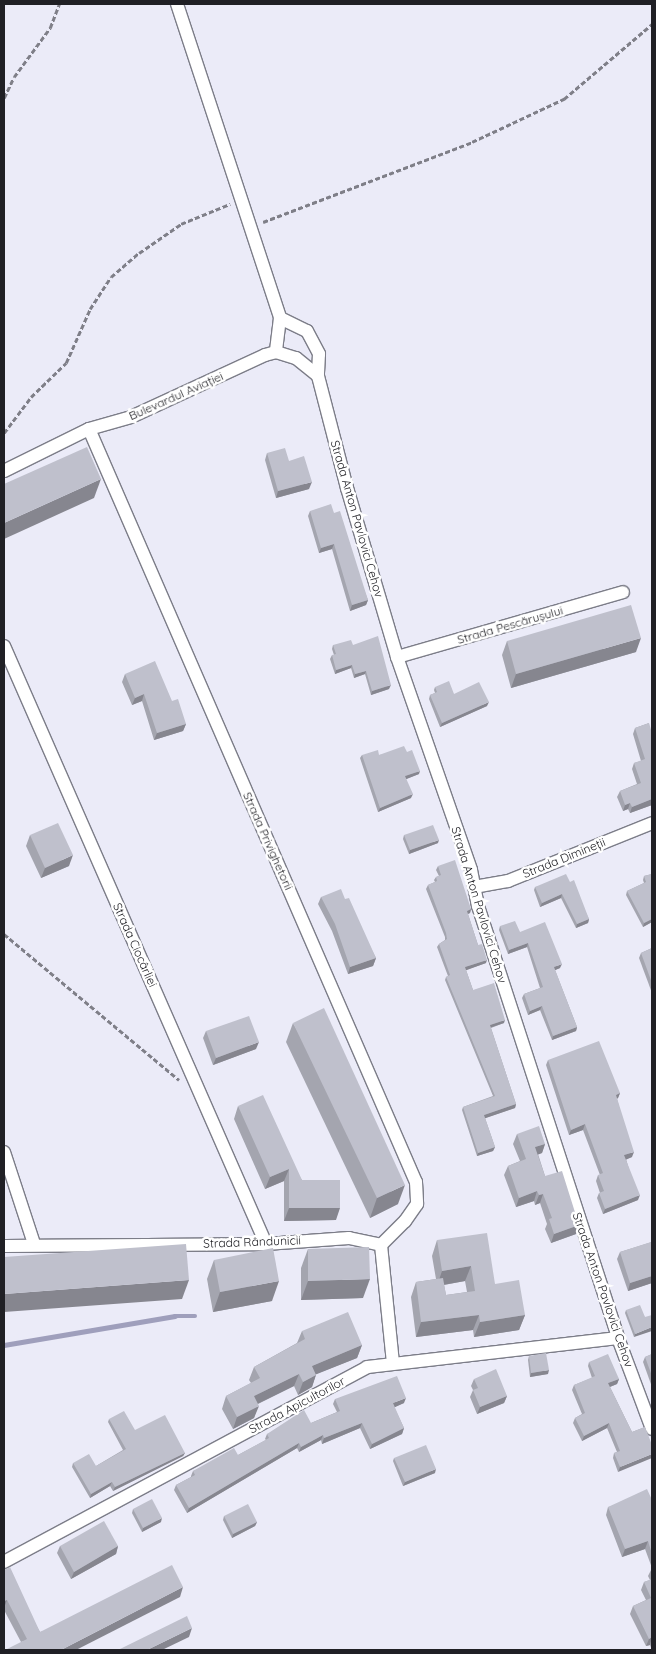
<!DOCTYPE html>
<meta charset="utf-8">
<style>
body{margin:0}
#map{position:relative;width:656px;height:1654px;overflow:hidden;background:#ebebf8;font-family:Quicksand,sans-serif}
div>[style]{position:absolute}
.stream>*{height:4.5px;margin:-2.25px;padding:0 2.25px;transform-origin:2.25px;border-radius:2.25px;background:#9f9fbc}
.path>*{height:2.5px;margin-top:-1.25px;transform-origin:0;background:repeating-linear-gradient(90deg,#7f7f88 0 5px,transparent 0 7.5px)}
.roads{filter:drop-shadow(1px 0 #7c7d88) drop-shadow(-1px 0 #7c7d88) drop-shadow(0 1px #7c7d88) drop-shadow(0 -1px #7c7d88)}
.street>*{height:12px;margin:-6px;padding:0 6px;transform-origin:6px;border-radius:6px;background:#fff}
.wall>*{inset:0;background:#a4a5af}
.shaded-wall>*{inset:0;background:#86868f}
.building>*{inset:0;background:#bfc0cc}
span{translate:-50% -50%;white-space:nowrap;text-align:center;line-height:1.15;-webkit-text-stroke:5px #fff;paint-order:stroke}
.street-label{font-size:12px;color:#202025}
.frame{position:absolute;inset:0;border:5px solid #202025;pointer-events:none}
</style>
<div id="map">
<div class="stream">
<div style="left:4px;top:1345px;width:173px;rotate:-9.6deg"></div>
<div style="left:175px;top:1316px;width:20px"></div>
</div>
<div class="path">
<div style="left:4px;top:98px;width:23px;rotate:-65deg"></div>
<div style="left:14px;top:77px;width:61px;rotate:-53.7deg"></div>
<div style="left:50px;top:28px;width:26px;rotate:-69deg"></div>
<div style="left:263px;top:222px;width:224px;rotate:-20.9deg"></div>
<div style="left:472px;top:142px;width:102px;rotate:-25.1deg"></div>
<div style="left:564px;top:99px;width:116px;rotate:-40.4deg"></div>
<div style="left:4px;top:433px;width:45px;rotate:-53.1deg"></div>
<div style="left:31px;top:397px;width:49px;rotate:-44.2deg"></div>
<div style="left:66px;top:363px;width:59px;rotate:-66deg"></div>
<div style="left:90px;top:309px;width:38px;rotate:-57deg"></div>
<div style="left:111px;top:277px;width:37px;rotate:-41deg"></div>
<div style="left:139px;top:253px;width:51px;rotate:-34.6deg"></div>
<div style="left:181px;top:224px;width:53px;rotate:-22.2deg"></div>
<div style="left:4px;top:934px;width:228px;rotate:39.8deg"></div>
</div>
<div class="roads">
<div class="street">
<div style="left:177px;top:4px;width:330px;rotate:71.8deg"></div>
<div style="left:280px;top:318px;width:34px;rotate:97deg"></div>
<div style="left:280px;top:318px;width:30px;rotate:26deg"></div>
<div style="left:307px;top:331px;width:26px;rotate:62deg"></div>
<div style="left:319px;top:354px;width:22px;rotate:93deg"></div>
<div style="left:318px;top:376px;width:116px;rotate:75.5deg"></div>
<div style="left:347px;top:488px;width:176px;rotate:73.5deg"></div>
<div style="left:397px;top:657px;width:225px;rotate:70.8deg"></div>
<div style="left:471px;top:870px;width:37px;rotate:79deg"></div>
<div style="left:478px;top:906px;width:454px;rotate:72deg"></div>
<div style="left:618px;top:1338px;width:97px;rotate:69.5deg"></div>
<div style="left:89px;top:429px;width:821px;rotate:66.53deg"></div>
<div style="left:416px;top:1182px;width:22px;rotate:87deg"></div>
<div style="left:417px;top:1204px;width:21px;rotate:125deg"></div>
<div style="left:405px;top:1221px;width:34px;rotate:135deg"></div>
<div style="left:4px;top:471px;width:95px;rotate:-26.3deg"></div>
<div style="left:89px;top:429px;width:44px;rotate:-15.9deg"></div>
<div style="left:131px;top:417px;width:148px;rotate:-24.8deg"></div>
<div style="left:265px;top:355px;width:11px;rotate:-15deg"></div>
<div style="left:276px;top:352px;width:21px;rotate:17deg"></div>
<div style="left:296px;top:358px;width:28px;rotate:39deg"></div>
<div style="left:4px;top:646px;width:653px;rotate:66.34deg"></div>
<div style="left:397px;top:657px;width:235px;rotate:-16deg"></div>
<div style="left:474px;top:887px;width:35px;rotate:-10deg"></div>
<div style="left:508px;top:881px;width:155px;rotate:-21.9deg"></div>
<div style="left:4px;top:1152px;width:97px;rotate:71.9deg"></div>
<div style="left:4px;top:1246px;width:262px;rotate:-0.4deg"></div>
<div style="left:266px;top:1244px;width:83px;rotate:-4.1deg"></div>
<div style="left:349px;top:1238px;width:33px;rotate:12deg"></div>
<div style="left:381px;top:1245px;width:119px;rotate:84.2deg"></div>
<div style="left:4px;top:1562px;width:412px;rotate:-28.2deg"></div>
<div style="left:367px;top:1367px;width:253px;rotate:-6.6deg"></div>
</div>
</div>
<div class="wall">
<div style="clip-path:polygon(267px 453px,289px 461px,309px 489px,276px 498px,265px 460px)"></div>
<div style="clip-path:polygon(310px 511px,334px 513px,368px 600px,366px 605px,350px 611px,332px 549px,319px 553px,308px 516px)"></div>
<div style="clip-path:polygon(507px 641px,636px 652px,511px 688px,502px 655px)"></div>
<div style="clip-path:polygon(333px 645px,353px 645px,389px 689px,371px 695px,365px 674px,354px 678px,351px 668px,335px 674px,330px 659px,332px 655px,334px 655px,332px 649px)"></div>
<div style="clip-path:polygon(125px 674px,186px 724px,183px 731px,154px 740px,142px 701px,132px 705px,122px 682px)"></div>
<div style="clip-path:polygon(435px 687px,454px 694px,487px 706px,440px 727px,429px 699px,430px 695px,435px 693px,434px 690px)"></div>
<div style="clip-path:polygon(649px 723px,652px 805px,630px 813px,628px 809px,623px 811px,617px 797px,620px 791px,637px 784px,632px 769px,634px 763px,641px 761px,633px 734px,635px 728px)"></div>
<div style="clip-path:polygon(407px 752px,419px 774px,406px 779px,411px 798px,378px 812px,360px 758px,362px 755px,379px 755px)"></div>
<div style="clip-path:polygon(30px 835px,69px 866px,41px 878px,26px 846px)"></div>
<div style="clip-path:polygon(404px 835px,438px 843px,409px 854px,403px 839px)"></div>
<div style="clip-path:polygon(438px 866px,471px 909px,470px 913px,468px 914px,478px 945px,486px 963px,466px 970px,473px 990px,504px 1023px,491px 1028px,516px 1104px,515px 1108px,485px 1118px,495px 1147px,493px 1151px,477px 1156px,462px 1110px,463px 1107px,493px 1096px,445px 980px,446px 977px,448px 976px,437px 947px,439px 944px,445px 940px,445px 937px,426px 889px,428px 885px,435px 882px,434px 880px,436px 877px,439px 876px,436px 870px)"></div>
<div style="clip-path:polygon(652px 874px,652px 922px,643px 927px,626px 895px,627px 891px,644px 883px,643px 880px,644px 876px)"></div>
<div style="clip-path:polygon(570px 882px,589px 919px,588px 923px,576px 928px,561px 898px,540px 907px,534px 890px,535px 887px)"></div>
<div style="clip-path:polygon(321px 897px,345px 899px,376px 958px,373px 966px,348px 974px,332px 931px,318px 904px)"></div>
<div style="clip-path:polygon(500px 926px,520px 932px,560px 968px,555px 970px,577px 1027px,576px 1031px,552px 1040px,540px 1010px,528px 1015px,522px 998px,524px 994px,540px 988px,527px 947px,508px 954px,499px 930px)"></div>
<div style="clip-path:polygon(652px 948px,652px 993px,639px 958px,641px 953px)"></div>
<div style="clip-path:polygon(293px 1023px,398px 1204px,370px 1218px,286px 1042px)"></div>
<div style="clip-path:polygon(206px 1031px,256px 1049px,213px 1065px,203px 1038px)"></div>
<div style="clip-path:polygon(548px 1060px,620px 1093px,618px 1098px,617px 1099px,632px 1157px,626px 1159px,638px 1200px,603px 1214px,597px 1198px,599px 1193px,600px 1193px,596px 1181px,598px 1175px,600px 1175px,583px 1130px,569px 1135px,546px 1065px)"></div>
<div style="clip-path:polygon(238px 1106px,302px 1180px,336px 1220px,284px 1221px,284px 1181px,265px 1189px,234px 1119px)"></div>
<div style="clip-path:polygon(517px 1134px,545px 1144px,542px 1153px,538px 1154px,545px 1176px,579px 1225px,576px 1234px,551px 1243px,545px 1229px,547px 1224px,540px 1203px,535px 1205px,534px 1201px,516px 1207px,504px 1175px,508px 1166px,520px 1161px,513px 1144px)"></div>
<div style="clip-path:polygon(evenodd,437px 1240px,495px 1284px,525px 1315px,519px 1330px,474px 1337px,473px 1330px,416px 1337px,411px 1297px,416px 1282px,436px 1279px,432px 1256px,437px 1240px,465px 1281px,467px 1292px,446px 1295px,444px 1285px,465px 1281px)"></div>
<div style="clip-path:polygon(652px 1242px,652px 1283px,628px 1291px,617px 1259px,620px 1252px)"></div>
<div style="clip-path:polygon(308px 1249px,363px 1298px,301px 1300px,301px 1268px)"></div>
<div style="clip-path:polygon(214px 1260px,272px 1301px,213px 1312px,207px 1279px)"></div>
<div style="clip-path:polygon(626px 1310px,645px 1317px,634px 1337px,625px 1313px)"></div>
<div style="clip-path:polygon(302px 1331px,362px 1345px,357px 1358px,316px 1374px,312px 1387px,298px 1395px,294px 1386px,258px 1404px,254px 1418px,233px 1429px,222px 1409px,226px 1396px,251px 1383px,249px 1380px,254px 1367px,297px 1343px)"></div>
<div style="clip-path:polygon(652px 1354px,652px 1387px,643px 1362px,645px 1357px)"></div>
<div style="clip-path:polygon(529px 1356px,548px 1374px,530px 1377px,528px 1360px)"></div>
<div style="clip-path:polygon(589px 1362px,619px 1379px,617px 1384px,610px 1387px,632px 1432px,645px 1427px,618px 1472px,613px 1458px,614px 1453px,617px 1452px,607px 1428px,582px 1441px,573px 1423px,575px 1418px,582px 1414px,572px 1390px,574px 1385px,592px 1378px,588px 1366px)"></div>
<div style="clip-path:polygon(474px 1379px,507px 1396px,504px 1403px,477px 1414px,470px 1397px,473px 1390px,471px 1386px)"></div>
<div style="clip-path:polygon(335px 1399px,404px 1403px,394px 1407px,404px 1428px,402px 1434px,370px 1449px,360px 1428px,322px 1444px,321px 1440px,299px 1452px,297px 1448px,187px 1513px,174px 1490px,176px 1485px,191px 1477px,191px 1476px,193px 1471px,238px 1455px,266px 1440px,265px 1439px,267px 1434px,311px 1423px,337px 1412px,333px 1404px)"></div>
<div style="clip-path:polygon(109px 1419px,185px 1453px,183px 1456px,113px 1491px,110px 1486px,90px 1498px,72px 1467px,73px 1463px,96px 1466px,123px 1450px,108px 1422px)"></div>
<div style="clip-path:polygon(394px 1458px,435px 1473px,403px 1486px,393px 1461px)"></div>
<div style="clip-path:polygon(652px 1500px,652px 1650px,650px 1645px,646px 1646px,630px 1614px,633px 1606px,646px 1600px,641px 1590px,644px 1582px,650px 1580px,648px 1576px,652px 1568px,645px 1549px,622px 1557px,606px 1515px,608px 1507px)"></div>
<div style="clip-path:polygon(133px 1509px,161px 1522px,142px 1532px,132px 1513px)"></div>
<div style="clip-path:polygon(224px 1516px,257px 1522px,255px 1526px,232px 1538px,223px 1520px)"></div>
<div style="clip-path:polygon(60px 1546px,118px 1546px,116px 1554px,71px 1579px,57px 1553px)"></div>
<div style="clip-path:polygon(4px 1570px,40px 1632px,180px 1597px,21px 1642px,4px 1610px)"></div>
</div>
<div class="shaded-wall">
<div style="clip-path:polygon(101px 479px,94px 498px,4px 539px,4px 523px)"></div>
<div style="clip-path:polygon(312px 482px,309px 489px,276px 498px,278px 491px)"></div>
<div style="clip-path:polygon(334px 544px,332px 549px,319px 553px,321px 548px)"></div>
<div style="clip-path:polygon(368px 600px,366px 605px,350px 611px,352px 605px)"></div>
<div style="clip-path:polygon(641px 638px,636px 652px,511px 688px,516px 674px)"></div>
<div style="clip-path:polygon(352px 665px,351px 668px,335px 674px,336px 670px)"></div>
<div style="clip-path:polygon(366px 671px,365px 674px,354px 678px,355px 674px)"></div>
<div style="clip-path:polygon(391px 685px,389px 689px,371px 695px,372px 691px)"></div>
<div style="clip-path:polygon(144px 694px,142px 701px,132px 705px,135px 698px)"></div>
<div style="clip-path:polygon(489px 702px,487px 706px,440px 727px,442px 723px)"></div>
<div style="clip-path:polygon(186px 724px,183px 731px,154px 740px,157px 733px)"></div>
<div style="clip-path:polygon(420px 771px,419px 774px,404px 780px,405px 776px)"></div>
<div style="clip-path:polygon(413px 794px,411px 798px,378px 812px,380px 808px)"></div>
<div style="clip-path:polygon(652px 799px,652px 805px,630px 813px,632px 807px)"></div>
<div style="clip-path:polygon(630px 803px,628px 809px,623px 811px,625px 805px)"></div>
<div style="clip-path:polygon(439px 840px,438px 843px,409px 854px,410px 850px)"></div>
<div style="clip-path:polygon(73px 855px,69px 866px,41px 878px,45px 868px)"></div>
<div style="clip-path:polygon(562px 894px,561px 898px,540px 907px,542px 903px)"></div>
<div style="clip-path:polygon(471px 909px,470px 913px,465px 915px,467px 911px)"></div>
<div style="clip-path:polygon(589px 919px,588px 923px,576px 928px,577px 924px)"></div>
<div style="clip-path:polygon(652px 919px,652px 922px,643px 927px,644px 923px)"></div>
<div style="clip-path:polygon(528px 943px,527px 947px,508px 954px,509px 950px)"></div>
<div style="clip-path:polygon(376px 958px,373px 966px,348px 974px,350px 967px)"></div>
<div style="clip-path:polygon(487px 960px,486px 963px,464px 971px,465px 967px)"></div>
<div style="clip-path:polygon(562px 964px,560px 968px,553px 971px,554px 967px)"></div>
<div style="clip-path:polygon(542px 1006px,540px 1010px,528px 1015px,530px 1011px)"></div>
<div style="clip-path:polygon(505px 1020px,504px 1023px,489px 1028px,490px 1025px)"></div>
<div style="clip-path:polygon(577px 1027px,576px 1031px,552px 1040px,553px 1036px)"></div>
<div style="clip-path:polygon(259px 1042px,256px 1049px,213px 1065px,216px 1058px)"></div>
<div style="clip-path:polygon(620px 1093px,618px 1098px,614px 1100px,616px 1095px)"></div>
<div style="clip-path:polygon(516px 1104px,515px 1108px,483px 1119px,484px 1115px)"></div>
<div style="clip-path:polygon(585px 1124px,583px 1130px,569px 1135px,571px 1130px)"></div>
<div style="clip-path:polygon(545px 1144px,542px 1153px,532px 1157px,535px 1147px)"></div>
<div style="clip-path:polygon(495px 1147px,493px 1151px,477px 1156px,478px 1153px)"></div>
<div style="clip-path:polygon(634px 1152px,632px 1157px,623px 1161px,624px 1155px)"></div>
<div style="clip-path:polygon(289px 1169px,284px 1181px,265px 1189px,270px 1177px)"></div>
<div style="clip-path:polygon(405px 1185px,398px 1204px,370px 1218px,377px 1198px)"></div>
<div style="clip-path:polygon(537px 1191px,534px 1201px,516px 1207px,519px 1198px)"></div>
<div style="clip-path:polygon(543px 1194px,540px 1203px,535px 1205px,539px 1195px)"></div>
<div style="clip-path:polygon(640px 1195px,638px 1200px,603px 1214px,605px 1209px)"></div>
<div style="clip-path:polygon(289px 1208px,340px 1208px,336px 1220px,284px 1221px)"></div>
<div style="clip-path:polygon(579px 1225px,576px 1234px,551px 1243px,554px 1234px)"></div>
<div style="clip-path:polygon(471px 1266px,465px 1281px,437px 1286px,442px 1271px)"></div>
<div style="clip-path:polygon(652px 1276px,652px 1283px,628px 1291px,630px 1283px)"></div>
<div style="clip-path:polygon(370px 1279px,363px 1298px,301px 1300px,308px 1281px)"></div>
<div style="clip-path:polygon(189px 1280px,182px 1299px,4px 1312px,4px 1294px)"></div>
<div style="clip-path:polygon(279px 1281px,272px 1301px,213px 1312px,220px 1292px)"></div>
<div style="clip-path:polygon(479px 1315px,473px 1330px,416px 1337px,421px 1322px)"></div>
<div style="clip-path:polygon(525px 1315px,519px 1330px,474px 1337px,480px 1322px)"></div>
<div style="clip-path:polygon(652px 1327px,652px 1331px,634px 1337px,635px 1334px)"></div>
<div style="clip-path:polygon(362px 1345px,357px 1358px,307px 1378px,312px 1366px)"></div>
<div style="clip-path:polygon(549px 1370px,548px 1374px,530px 1377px,531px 1373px)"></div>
<div style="clip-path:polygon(299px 1374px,294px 1386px,249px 1408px,254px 1396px)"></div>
<div style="clip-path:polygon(316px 1375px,312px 1387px,298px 1395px,303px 1382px)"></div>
<div style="clip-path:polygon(619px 1379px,617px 1384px,607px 1388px,608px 1383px)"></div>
<div style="clip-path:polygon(507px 1396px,504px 1403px,477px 1414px,480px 1407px)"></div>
<div style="clip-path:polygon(406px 1398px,404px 1403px,391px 1409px,393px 1403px)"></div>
<div style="clip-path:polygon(259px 1406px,254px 1418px,233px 1429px,237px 1417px)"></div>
<div style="clip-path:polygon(362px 1423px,360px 1428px,322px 1444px,324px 1438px)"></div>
<div style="clip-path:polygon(609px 1423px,607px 1428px,582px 1441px,584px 1436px)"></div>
<div style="clip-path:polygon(404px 1428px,402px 1434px,370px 1449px,372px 1444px)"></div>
<div style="clip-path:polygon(323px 1435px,321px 1440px,299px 1452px,301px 1447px)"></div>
<div style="clip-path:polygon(299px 1443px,297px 1448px,187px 1513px,189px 1508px)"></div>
<div style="clip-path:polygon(185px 1453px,183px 1456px,113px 1491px,115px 1487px)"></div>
<div style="clip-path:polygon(652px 1454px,652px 1458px,618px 1472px,620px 1467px)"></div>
<div style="clip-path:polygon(436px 1469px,435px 1473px,403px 1486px,405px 1482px)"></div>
<div style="clip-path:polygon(112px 1482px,110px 1486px,90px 1498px,91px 1494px)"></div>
<div style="clip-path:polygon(162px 1518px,161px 1522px,142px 1532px,143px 1528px)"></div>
<div style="clip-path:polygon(257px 1522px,255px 1526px,232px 1538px,233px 1534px)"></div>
<div style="clip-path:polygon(648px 1541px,645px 1549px,622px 1557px,625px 1549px)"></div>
<div style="clip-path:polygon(118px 1546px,116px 1554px,71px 1579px,74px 1572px)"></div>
<div style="clip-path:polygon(183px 1587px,180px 1597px,76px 1650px,61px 1650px)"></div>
<div style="clip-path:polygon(7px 1600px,4px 1608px,4px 1601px)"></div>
<div style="clip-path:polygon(192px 1628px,189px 1637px,162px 1650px,147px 1650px)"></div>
<div style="clip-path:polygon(652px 1637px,650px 1645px,646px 1646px,649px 1639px)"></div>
</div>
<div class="building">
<div style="clip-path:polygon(87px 447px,101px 479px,4px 523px,4px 484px)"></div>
<div style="clip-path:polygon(285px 448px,289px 461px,304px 456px,312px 482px,278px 491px,267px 453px)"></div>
<div style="clip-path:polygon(331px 504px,334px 513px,340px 511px,368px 600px,352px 605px,334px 544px,321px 548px,310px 511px)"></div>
<div style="clip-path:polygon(631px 605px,641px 638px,516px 674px,507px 641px)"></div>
<div style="clip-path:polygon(378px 636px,391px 685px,372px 691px,366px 671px,355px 674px,352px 665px,336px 670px,332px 655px,336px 654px,333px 645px,351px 640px,353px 645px)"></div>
<div style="clip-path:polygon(155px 661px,172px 701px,178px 699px,186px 724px,157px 733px,144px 694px,135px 698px,125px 674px)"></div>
<div style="clip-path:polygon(449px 681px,454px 694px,479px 682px,489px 702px,442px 723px,430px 695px,437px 692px,435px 687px)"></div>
<div style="clip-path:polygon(649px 723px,652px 733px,652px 799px,632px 807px,630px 803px,625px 805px,620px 791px,641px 783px,634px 763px,645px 759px,635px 728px)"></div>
<div style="clip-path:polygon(404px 746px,407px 752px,412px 750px,420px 771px,405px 776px,413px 794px,380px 808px,362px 755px,378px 750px,379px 755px)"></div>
<div style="clip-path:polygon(58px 823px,73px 855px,45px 868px,30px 835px)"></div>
<div style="clip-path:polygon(433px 825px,439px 840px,410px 850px,404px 835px)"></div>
<div style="clip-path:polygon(455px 860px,471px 909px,467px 911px,478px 945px,482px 944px,487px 960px,465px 967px,473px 990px,494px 983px,505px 1020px,490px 1025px,516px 1104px,484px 1115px,495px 1147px,478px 1153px,463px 1107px,495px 1096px,446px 977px,450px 975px,439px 944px,447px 939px,446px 933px,428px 885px,437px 881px,436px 877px,441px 875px,438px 866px)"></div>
<div style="clip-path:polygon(566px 874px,570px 882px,574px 880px,589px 919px,577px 924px,562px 894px,542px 903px,535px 887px)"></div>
<div style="clip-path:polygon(652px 874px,652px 919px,644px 923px,627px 891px,646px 882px,644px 876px)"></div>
<div style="clip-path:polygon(341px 889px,345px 899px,349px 898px,376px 958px,350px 967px,335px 924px,321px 897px)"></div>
<div style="clip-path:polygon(515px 921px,520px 932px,545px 922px,562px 964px,554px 967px,577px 1027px,553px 1036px,542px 1006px,530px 1011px,524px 994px,543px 987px,528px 943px,509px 950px,500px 926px)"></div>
<div style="clip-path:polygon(652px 948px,652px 983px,641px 953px)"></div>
<div style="clip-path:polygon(324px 1008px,405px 1185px,377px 1198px,293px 1023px)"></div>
<div style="clip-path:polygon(249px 1016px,259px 1042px,216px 1058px,206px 1031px)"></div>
<div style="clip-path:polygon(599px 1041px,620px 1093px,616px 1095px,634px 1152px,624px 1155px,640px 1195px,605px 1209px,599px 1193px,604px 1191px,598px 1175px,603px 1173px,585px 1124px,571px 1130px,548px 1060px)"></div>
<div style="clip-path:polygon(263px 1095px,302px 1180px,340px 1180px,340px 1208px,289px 1208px,289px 1169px,270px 1177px,238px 1106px)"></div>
<div style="clip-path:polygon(539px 1126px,545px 1144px,535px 1147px,545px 1176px,562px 1171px,579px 1225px,554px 1234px,549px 1219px,552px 1218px,543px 1194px,539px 1195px,537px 1191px,519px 1198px,508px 1166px,526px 1159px,517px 1134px)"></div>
<div style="clip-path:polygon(487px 1233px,495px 1284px,519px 1280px,525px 1315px,480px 1322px,479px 1315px,421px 1322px,416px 1282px,443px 1278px,446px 1295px,475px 1291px,471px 1266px,442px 1271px,437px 1240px)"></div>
<div style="clip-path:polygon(651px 1242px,652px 1242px,652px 1276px,630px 1283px,620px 1252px)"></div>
<div style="clip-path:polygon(186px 1244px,189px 1280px,4px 1294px,4px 1257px)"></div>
<div style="clip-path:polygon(369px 1247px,370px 1279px,308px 1281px,308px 1249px)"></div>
<div style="clip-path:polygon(273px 1248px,279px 1281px,220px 1292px,214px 1260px)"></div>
<div style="clip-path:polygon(640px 1305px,645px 1317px,652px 1315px,652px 1327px,635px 1334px,626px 1310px)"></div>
<div style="clip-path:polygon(348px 1312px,362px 1345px,312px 1366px,316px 1375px,303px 1382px,299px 1374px,254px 1396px,259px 1406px,237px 1417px,226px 1396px,260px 1378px,254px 1367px,305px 1339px,302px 1331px)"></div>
<div style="clip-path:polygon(546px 1353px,549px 1370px,531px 1373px,529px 1356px)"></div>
<div style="clip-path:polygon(608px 1354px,619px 1379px,608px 1383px,632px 1432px,645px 1427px,652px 1445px,652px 1454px,620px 1467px,614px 1453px,620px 1451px,609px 1423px,584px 1436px,575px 1418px,585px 1413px,574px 1385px,595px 1376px,589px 1362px)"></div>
<div style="clip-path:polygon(652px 1354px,652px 1376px,645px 1357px)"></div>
<div style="clip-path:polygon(496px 1369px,507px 1396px,480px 1407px,473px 1390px,478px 1388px,474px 1379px)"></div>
<div style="clip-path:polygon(397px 1376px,406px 1398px,393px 1403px,404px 1428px,372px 1444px,362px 1423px,324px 1438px,323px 1435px,301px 1447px,299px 1443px,189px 1508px,176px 1485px,195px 1475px,193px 1471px,234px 1448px,238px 1455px,269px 1438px,267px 1434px,304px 1410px,311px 1423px,340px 1411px,335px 1399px)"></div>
<div style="clip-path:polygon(124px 1411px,135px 1430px,165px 1415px,185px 1453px,115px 1487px,112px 1482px,91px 1494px,73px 1463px,89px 1454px,96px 1466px,126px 1449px,109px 1419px)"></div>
<div style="clip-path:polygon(426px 1445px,436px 1469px,405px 1482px,394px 1458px)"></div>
<div style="clip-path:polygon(647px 1489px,652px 1500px,652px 1554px,648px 1541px,625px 1549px,608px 1507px)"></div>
<div style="clip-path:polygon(152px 1499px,162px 1518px,143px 1528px,133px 1509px)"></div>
<div style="clip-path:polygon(248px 1504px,257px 1522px,233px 1534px,224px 1516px)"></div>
<div style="clip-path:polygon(104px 1521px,118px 1546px,74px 1572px,60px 1546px)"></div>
<div style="clip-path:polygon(172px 1565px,183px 1587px,61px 1650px,5px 1650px,27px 1639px,7px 1600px,4px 1601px,4px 1570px,10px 1567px,40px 1632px)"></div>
<div style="clip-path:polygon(652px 1579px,652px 1637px,649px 1639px,633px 1606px,651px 1598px,644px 1582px)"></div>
<div style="clip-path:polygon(187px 1616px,192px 1628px,147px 1650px,118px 1650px)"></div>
</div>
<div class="street-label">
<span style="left:176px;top:396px;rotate:-24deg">Bulevardul Aviației</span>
<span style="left:357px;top:519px;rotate:74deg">Strada Anton Pavlovici Cehov</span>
<span style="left:510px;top:625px;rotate:-16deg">Strada Pescărușului</span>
<span style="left:268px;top:841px;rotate:66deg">Strada Privighetorii</span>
<span style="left:564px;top:858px;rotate:-22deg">Strada Dimineții</span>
<span style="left:479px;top:905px;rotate:73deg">Strada Anton Pavlovici Cehov</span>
<span style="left:135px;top:945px;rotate:66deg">Strada Ciocârliei</span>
<span style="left:252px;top:1242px;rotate:-2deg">Strada Rândunicii</span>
<span style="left:603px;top:1290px;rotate:71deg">Strada Anton Pavlovici Cehov</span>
<span style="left:297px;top:1405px;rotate:-28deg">Strada Apicultorilor</span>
</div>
<div class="frame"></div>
</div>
